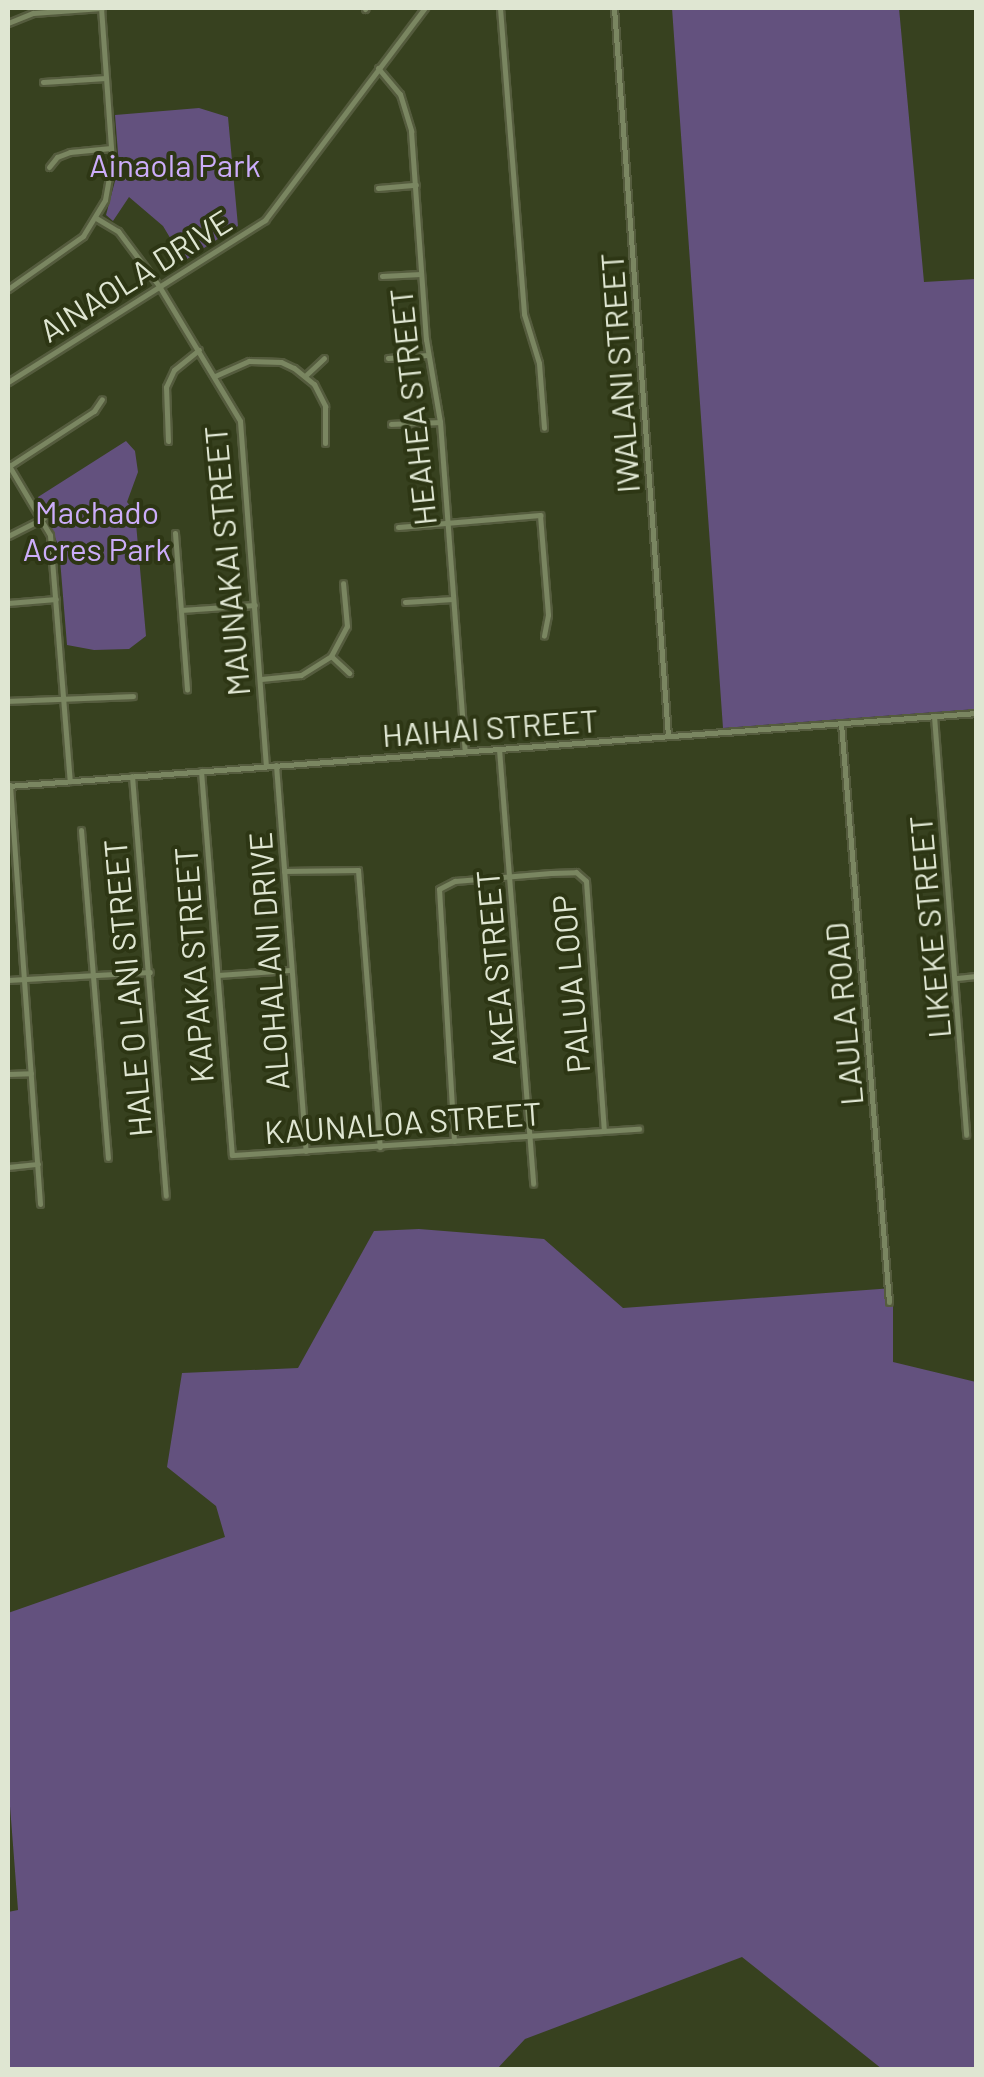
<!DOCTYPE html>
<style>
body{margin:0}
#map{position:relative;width:984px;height:2077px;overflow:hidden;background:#37411f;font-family:Barlow,sans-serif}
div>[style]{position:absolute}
.green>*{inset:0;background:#63517e}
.roads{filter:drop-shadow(2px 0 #555c3e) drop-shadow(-2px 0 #555c3e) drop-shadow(0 2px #555c3e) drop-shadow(0 -2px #555c3e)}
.minor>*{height:5px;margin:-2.5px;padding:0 2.5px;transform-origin:2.5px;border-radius:2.5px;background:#7a8661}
span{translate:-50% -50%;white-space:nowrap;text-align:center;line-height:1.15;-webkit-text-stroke:8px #2d3614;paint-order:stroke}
.park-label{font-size:32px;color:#ccadfa}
.street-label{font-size:32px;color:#dfe6d2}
.frame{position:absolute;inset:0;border:10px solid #dfe6d2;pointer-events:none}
</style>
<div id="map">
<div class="green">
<div style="clip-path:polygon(672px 8px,899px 8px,924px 282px,976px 279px,976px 709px,723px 728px)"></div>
<div style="clip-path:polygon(199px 108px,228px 117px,238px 226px,184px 261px,163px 226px,129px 197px,113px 221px,106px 215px,119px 166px,115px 115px)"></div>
<div style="clip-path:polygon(126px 441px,135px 451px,138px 472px,127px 502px,135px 512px,146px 636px,129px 649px,94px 650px,67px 645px,59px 547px,38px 497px)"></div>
<div style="clip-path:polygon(419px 1229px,544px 1239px,623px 1308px,893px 1288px,893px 1362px,976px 1382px,976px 2069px,882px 2069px,742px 1957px,525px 2039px,497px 2069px,8px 2069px,8px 1912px,18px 1910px,8px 1780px,8px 1613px,225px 1537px,216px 1506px,167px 1467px,182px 1373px,298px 1368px,374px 1231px)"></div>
</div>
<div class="roads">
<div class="minor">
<div style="left:500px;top:8px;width:307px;rotate:85.5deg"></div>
<div style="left:524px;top:314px;width:51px;rotate:73deg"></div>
<div style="left:539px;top:363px;width:65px;rotate:85.6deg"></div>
<div style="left:614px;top:8px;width:730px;rotate:85.76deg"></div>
<div style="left:365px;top:9px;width:1px;rotate:-45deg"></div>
<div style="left:8px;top:23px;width:27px;rotate:-22deg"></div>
<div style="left:33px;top:13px;width:69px;rotate:-4.1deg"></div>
<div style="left:378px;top:68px;width:34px;rotate:50deg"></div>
<div style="left:400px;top:94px;width:39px;rotate:73deg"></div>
<div style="left:411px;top:131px;width:209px;rotate:85.9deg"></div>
<div style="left:426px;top:339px;width:84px;rotate:80.4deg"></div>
<div style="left:440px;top:422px;width:330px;rotate:85.7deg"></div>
<div style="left:43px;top:82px;width:63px;rotate:-3.6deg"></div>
<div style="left:49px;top:167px;width:13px;rotate:-51deg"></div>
<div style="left:57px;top:157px;width:14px;rotate:-21deg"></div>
<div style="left:70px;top:152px;width:41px;rotate:-5.6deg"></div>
<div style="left:378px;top:188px;width:38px;rotate:-5deg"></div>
<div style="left:96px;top:218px;width:26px;rotate:31deg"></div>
<div style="left:118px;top:231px;width:69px;rotate:53.3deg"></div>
<div style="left:159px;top:286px;width:157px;rotate:59deg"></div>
<div style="left:240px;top:421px;width:346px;rotate:85.7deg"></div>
<div style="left:382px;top:276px;width:39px;rotate:-3deg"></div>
<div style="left:8px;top:289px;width:92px;rotate:-35.2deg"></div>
<div style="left:83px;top:236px;width:42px;rotate:-58.6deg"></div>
<div style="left:105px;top:200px;width:40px;rotate:-80deg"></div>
<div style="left:112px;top:161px;width:153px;rotate:-94.1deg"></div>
<div style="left:388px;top:358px;width:40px;rotate:-4.3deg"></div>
<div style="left:215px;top:376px;width:37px;rotate:-24deg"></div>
<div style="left:249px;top:361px;width:32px;rotate:2deg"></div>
<div style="left:281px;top:362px;width:14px;rotate:25deg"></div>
<div style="left:294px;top:368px;width:26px;rotate:39deg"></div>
<div style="left:314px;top:384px;width:25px;rotate:63deg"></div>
<div style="left:325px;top:406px;width:37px;rotate:90deg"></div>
<div style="left:305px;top:376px;width:26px;rotate:-43deg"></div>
<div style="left:8px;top:382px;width:304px;rotate:-32.2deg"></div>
<div style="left:265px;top:220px;width:266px;rotate:-53deg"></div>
<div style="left:391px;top:424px;width:49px;rotate:-2.3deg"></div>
<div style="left:168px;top:441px;width:54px;rotate:-92.1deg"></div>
<div style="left:166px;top:387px;width:19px;rotate:-65deg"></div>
<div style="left:174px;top:370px;width:32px;rotate:-39deg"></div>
<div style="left:8px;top:464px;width:82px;rotate:59.4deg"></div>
<div style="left:50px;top:535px;width:247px;rotate:85.4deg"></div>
<div style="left:8px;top:467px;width:103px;rotate:-33.1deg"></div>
<div style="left:94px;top:411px;width:14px;rotate:-56deg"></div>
<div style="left:398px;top:527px;width:143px;rotate:-4.8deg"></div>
<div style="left:540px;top:515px;width:100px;rotate:85.4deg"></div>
<div style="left:548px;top:615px;width:21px;rotate:101deg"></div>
<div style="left:175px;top:533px;width:157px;rotate:85.6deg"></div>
<div style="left:8px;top:536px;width:40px;rotate:-26.6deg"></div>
<div style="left:405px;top:602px;width:48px;rotate:-3.6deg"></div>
<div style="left:8px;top:603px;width:48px;rotate:-4.8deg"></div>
<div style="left:181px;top:610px;width:74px;rotate:-3.9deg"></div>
<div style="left:331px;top:656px;width:25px;rotate:43deg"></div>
<div style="left:261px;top:679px;width:40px;rotate:-5.7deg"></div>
<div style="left:301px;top:675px;width:36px;rotate:-32deg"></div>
<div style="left:331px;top:656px;width:34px;rotate:-62deg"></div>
<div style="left:347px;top:626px;width:43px;rotate:-95.3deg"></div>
<div style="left:8px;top:701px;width:125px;rotate:-2.3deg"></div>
<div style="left:934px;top:716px;width:420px;rotate:85.6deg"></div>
<div style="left:841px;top:723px;width:581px;rotate:85.26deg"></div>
<div style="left:499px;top:749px;width:436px;rotate:85.5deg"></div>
<div style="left:276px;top:765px;width:387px;rotate:85.6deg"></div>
<div style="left:201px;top:771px;width:385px;rotate:85.4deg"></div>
<div style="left:232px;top:1155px;width:408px;rotate:-3.7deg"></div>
<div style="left:132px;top:776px;width:421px;rotate:85.4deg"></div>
<div style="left:10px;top:785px;width:420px;rotate:85.9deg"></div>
<div style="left:8px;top:786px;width:971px;rotate:-4.31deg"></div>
<div style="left:81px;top:830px;width:329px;rotate:85.3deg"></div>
<div style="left:284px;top:871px;width:74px;rotate:-0.8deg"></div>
<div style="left:358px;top:870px;width:278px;rotate:85.5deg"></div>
<div style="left:218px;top:975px;width:72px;rotate:-4deg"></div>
<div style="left:957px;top:978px;width:19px;rotate:-6deg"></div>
<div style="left:8px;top:980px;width:142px;rotate:-3.2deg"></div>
<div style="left:8px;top:1074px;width:23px;rotate:-2deg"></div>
<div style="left:454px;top:1141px;width:252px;rotate:-93.4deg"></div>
<div style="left:439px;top:889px;width:18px;rotate:-27deg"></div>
<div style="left:455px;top:881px;width:96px;rotate:-4.8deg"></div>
<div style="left:551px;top:873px;width:25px;rotate:-2deg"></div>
<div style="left:576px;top:872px;width:13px;rotate:42deg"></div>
<div style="left:586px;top:881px;width:250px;rotate:85.9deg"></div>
<div style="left:8px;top:1167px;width:30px;rotate:-6deg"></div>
</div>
</div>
<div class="park-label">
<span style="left:175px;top:164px">Ainaola Park</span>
<span style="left:97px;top:530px">Machado<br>Acres Park</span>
</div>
<div class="street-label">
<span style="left:135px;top:275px;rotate:-32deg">AINAOLA DRIVE</span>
<span style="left:619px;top:373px;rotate:-94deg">IWALANI STREET</span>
<span style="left:412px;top:407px;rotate:-96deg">HEAHEA STREET</span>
<span style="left:226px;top:561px;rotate:-95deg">MAUNAKAI STREET</span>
<span style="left:490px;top:727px;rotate:-4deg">HAIHAI STREET</span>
<span style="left:929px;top:927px;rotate:-95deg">LIKEKE STREET</span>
<span style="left:268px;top:961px;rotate:-94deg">ALOHALANI DRIVE</span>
<span style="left:193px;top:965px;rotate:-94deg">KAPAKA STREET</span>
<span style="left:495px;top:968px;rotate:-95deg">AKEA STREET</span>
<span style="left:570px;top:984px;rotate:-95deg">PALUA LOOP</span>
<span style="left:127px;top:988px;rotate:-95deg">HALE O LANI STREET</span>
<span style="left:843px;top:1014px;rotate:-95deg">LAULA ROAD</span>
<span style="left:403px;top:1122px;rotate:-4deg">KAUNALOA STREET</span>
</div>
<div class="frame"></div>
</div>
